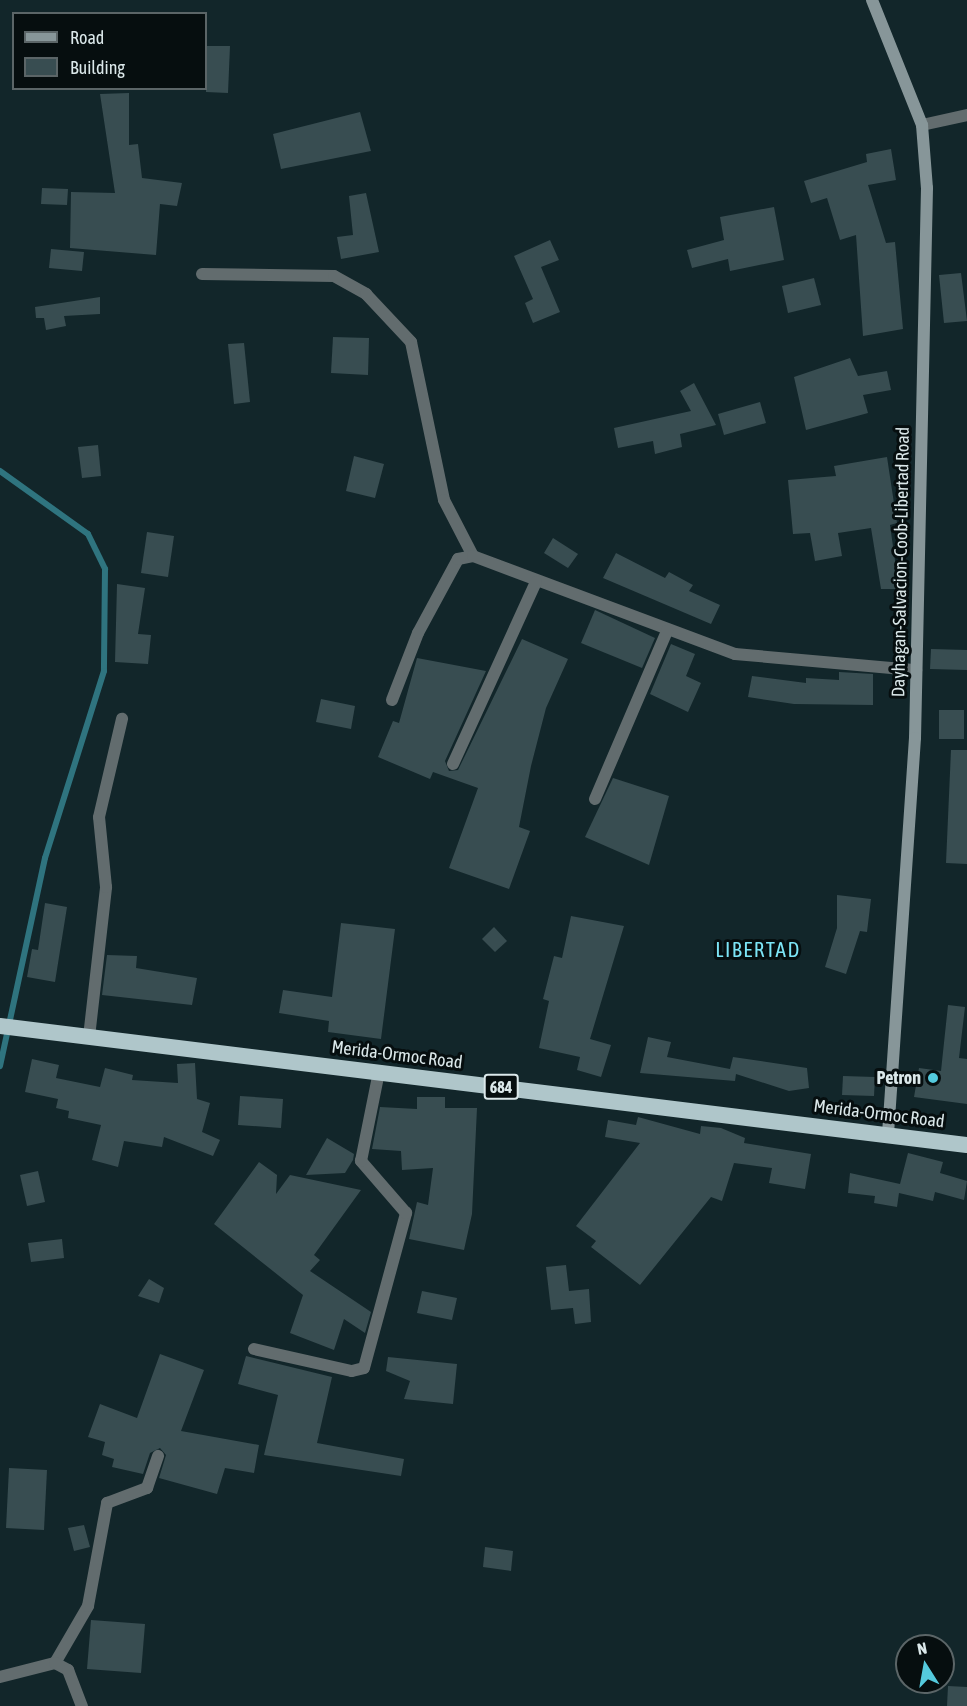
<!DOCTYPE html>
<style>
body{margin:0}
#map{position:relative;width:967px;height:1706px;overflow:hidden;background:#12262a;font-family:"Asap Condensed",sans-serif}
div>[style]{position:absolute}
.stream>*{height:6px;margin:-3px;padding:0 3px;transform-origin:3px;border-radius:3px;background:#2f747f}
.building>*{inset:0;background:#384d51}
.minor>*{height:12px;margin:-6px;padding:0 6px;transform-origin:6px;border-radius:6px;background:#626c6e}
.secondary>*{height:12px;margin:-6px;padding:0 6px;transform-origin:6px;border-radius:6px;background:#879699}
.trunk>*{height:16px;margin:-8px;padding:0 8px;transform-origin:8px;border-radius:8px;background:#afc6ca}
.dots>*{width:16px;height:16px;translate:-50% -50%;box-sizing:border-box;border:3px solid #060e0f;border-radius:50%}
span{translate:-50% -50%;white-space:nowrap;text-align:center;line-height:1.15;-webkit-text-stroke:6px #060e0f;paint-order:stroke}
.shield-label span{padding:2px 4px;background:#060e0f;border:2px solid;border-radius:4px;-webkit-text-stroke-width:0}
.shield-label{font-size:16px;color:#dbe8ea;font-weight:700}
.street-label{font-size:18px;color:#dbe8ea}
.poi-label{font-size:18px;color:#dbe8ea;font-weight:700}
.right{translate:-100% -50%;text-align:right}
.quarter-label{font-size:21px;color:#7ce4f5;letter-spacing:1.5px}
.legend{position:absolute;left:12px;top:12px;width:195px;height:78px;box-sizing:border-box;background:#060e0f;border:2px solid #5b6567;margin:0;padding:8px 10px;list-style:none;font-size:18px;color:#dbe8ea}
.legend li{display:flex;align-items:center;gap:12px;height:30px}
.legend b{width:30px;border:2px solid #5b6567}
.north{position:absolute;left:895px;top:1634px;width:60px;height:60px;box-sizing:border-box;background:#060e0f;border:2px solid #5b6567;border-radius:50%;rotate:349deg;font-size:16px;font-weight:700;line-height:24px;text-align:center;color:#dbe8ea}
.north::after{content:'';display:block;margin:auto;width:21px;height:27px;background:#54cadd;clip-path:polygon(50% 0,100% 100%,50% 72%,0 100%)}
</style>
<div id="map">
<div class="stream">
<div style="left:0;top:471px;width:108px;rotate:35.6deg"></div>
<div style="left:88px;top:534px;width:39px;rotate:64deg"></div>
<div style="left:105px;top:569px;width:102px;rotate:90.6deg"></div>
<div style="left:104px;top:671px;width:196px;rotate:107.5deg"></div>
<div style="left:45px;top:858px;width:213px;rotate:102.2deg"></div>
</div>
<div class="building">
<div style="clip-path:polygon(206px 46px,230px 46px,228px 93px,206px 92px)"></div>
<div style="clip-path:polygon(129px 93px,129px 145px,138px 144px,142px 178px,182px 183px,177px 206px,160px 204px,156px 255px,70px 248px,71px 192px,115px 193px,100px 94px)"></div>
<div style="clip-path:polygon(360px 112px,371px 151px,281px 169px,273px 134px)"></div>
<div style="clip-path:polygon(891px 149px,896px 180px,868px 185px,886px 243px,895px 242px,903px 329px,863px 336px,856px 235px,840px 240px,827px 198px,811px 203px,804px 181px,867px 162px,866px 154px)"></div>
<div style="clip-path:polygon(42px 188px,68px 189px,67px 205px,41px 204px)"></div>
<div style="clip-path:polygon(366px 193px,379px 252px,341px 259px,337px 237px,353px 235px,349px 196px)"></div>
<div style="clip-path:polygon(774px 207px,784px 260px,730px 271px,728px 259px,692px 268px,687px 250px,724px 240px,720px 217px)"></div>
<div style="clip-path:polygon(550px 240px,559px 260px,541px 267px,560px 312px,533px 323px,525px 303px,533px 299px,514px 256px)"></div>
<div style="clip-path:polygon(51px 249px,84px 252px,82px 271px,49px 268px)"></div>
<div style="clip-path:polygon(961px 273px,967px 321px,944px 323px,939px 275px)"></div>
<div style="clip-path:polygon(814px 278px,821px 305px,788px 313px,782px 286px)"></div>
<div style="clip-path:polygon(100px 297px,100px 314px,64px 316px,66px 326px,46px 330px,44px 318px,36px 318px,35px 307px)"></div>
<div style="clip-path:polygon(333px 337px,369px 338px,368px 375px,331px 373px)"></div>
<div style="clip-path:polygon(244px 343px,250px 402px,234px 404px,228px 344px)"></div>
<div style="clip-path:polygon(850px 358px,858px 376px,887px 371px,891px 390px,863px 395px,868px 413px,806px 430px,794px 377px)"></div>
<div style="clip-path:polygon(694px 383px,716px 425px,680px 434px,682px 447px,655px 454px,653px 441px,618px 448px,614px 428px,691px 411px,680px 391px)"></div>
<div style="clip-path:polygon(760px 402px,766px 423px,724px 435px,718px 414px)"></div>
<div style="clip-path:polygon(98px 445px,101px 476px,82px 478px,78px 447px)"></div>
<div style="clip-path:polygon(354px 456px,384px 464px,375px 498px,346px 491px)"></div>
<div style="clip-path:polygon(887px 457px,897px 523px,890px 525px,899px 589px,881px 589px,871px 528px,838px 533px,842px 556px,815px 561px,810px 533px,793px 534px,788px 480px,836px 476px,834px 466px)"></div>
<div style="clip-path:polygon(147px 532px,174px 536px,168px 577px,141px 573px)"></div>
<div style="clip-path:polygon(553px 538px,578px 554px,568px 568px,544px 553px)"></div>
<div style="clip-path:polygon(616px 553px,665px 578px,669px 572px,693px 585px,689px 591px,720px 605px,711px 624px,603px 578px)"></div>
<div style="clip-path:polygon(117px 584px,145px 588px,138px 634px,151px 635px,148px 664px,115px 662px)"></div>
<div style="clip-path:polygon(595px 610px,655px 638px,642px 668px,581px 643px)"></div>
<div style="clip-path:polygon(522px 639px,568px 659px,546px 708px,531px 766px,519px 827px,530px 831px,509px 889px,449px 868px,478px 788px,433px 772px,430px 779px,378px 757px,393px 721px,399px 723px,417px 658px,486px 671px,445px 761px,449px 771px,458px 770px)"></div>
<div style="clip-path:polygon(671px 644px,695px 654px,686px 676px,701px 683px,688px 712px,650px 694px)"></div>
<div style="clip-path:polygon(931px 649px,967px 650px,967px 670px,930px 669px)"></div>
<div style="clip-path:polygon(839px 672px,873px 674px,873px 705px,794px 704px,748px 697px,752px 676px,806px 683px,806px 678px,839px 680px)"></div>
<div style="clip-path:polygon(321px 699px,355px 706px,351px 729px,316px 722px)"></div>
<div style="clip-path:polygon(939px 710px,964px 710px,964px 739px,939px 739px)"></div>
<div style="clip-path:polygon(951px 750px,967px 750px,967px 864px,946px 863px)"></div>
<div style="clip-path:polygon(613px 778px,669px 796px,649px 865px,585px 837px)"></div>
<div style="clip-path:polygon(837px 895px,871px 899px,867px 932px,860px 931px,846px 974px,825px 967px,837px 928px)"></div>
<div style="clip-path:polygon(45px 903px,67px 907px,55px 982px,27px 977px,32px 949px,38px 950px)"></div>
<div style="clip-path:polygon(571px 916px,624px 926px,590px 1039px,611px 1045px,601px 1077px,577px 1070px,580px 1057px,539px 1048px,549px 1001px,543px 999px,554px 956px,562px 958px)"></div>
<div style="clip-path:polygon(341px 923px,395px 929px,381px 1039px,328px 1032px,329px 1021px,279px 1013px,283px 990px,332px 997px)"></div>
<div style="clip-path:polygon(494px 927px,507px 941px,495px 952px,482px 939px)"></div>
<div style="clip-path:polygon(107px 955px,137px 956px,136px 968px,197px 978px,192px 1005px,102px 995px)"></div>
<div style="clip-path:polygon(948px 1005px,965px 1007px,959px 1058px,967px 1059px,967px 1104px,914px 1097px,919px 1068px,941px 1071px)"></div>
<div style="clip-path:polygon(648px 1037px,671px 1042px,667px 1057px,730px 1069px,733px 1057px,807px 1068px,809px 1088px,789px 1091px,736px 1074px,735px 1081px,640px 1073px)"></div>
<div style="clip-path:polygon(32px 1059px,59px 1065px,56px 1078px,100px 1087px,105px 1068px,133px 1075px,132px 1080px,178px 1083px,177px 1064px,195px 1063px,197px 1099px,210px 1103px,202px 1132px,220px 1140px,213px 1156px,164px 1137px,162px 1147px,124px 1141px,118px 1167px,92px 1160px,101px 1125px,68px 1118px,69px 1111px,56px 1108px,58px 1099px,25px 1092px)"></div>
<div style="clip-path:polygon(843px 1076px,875px 1077px,874px 1096px,842px 1095px)"></div>
<div style="clip-path:polygon(240px 1096px,283px 1099px,281px 1128px,238px 1125px)"></div>
<div style="clip-path:polygon(417px 1097px,445px 1097px,445px 1108px,477px 1108px,472px 1214px,464px 1250px,409px 1239px,417px 1202px,428px 1205px,433px 1168px,402px 1170px,401px 1151px,372px 1149px,380px 1107px,417px 1109px)"></div>
<div style="clip-path:polygon(638px 1117px,700px 1134px,701px 1126px,721px 1128px,745px 1138px,744px 1143px,811px 1154px,805px 1189px,769px 1183px,772px 1168px,734px 1163px,722px 1201px,711px 1197px,640px 1285px,591px 1247px,596px 1241px,576px 1226px,640px 1143px,605px 1137px,608px 1120px,636px 1125px)"></div>
<div style="clip-path:polygon(327px 1138px,354px 1154px,353px 1160px,345px 1173px,306px 1175px)"></div>
<div style="clip-path:polygon(908px 1153px,943px 1162px,940px 1173px,967px 1181px,964px 1200px,935px 1192px,933px 1201px,899px 1193px,897px 1207px,874px 1203px,875px 1196px,848px 1193px,850px 1173px,900px 1184px)"></div>
<div style="clip-path:polygon(259px 1162px,277px 1175px,276px 1194px,290px 1175px,361px 1190px,314px 1255px,320px 1260px,310px 1271px,371px 1312px,365px 1333px,344px 1319px,334px 1350px,290px 1333px,303px 1295px,214px 1224px)"></div>
<div style="clip-path:polygon(38px 1171px,45px 1202px,27px 1206px,20px 1175px)"></div>
<div style="clip-path:polygon(62px 1239px,64px 1258px,31px 1262px,28px 1243px)"></div>
<div style="clip-path:polygon(566px 1265px,569px 1291px,589px 1289px,591px 1322px,575px 1324px,573px 1308px,551px 1310px,546px 1267px)"></div>
<div style="clip-path:polygon(149px 1279px,164px 1288px,159px 1303px,138px 1296px)"></div>
<div style="clip-path:polygon(422px 1291px,457px 1298px,452px 1320px,417px 1313px)"></div>
<div style="clip-path:polygon(160px 1354px,204px 1370px,181px 1431px,259px 1445px,254px 1473px,225px 1468px,217px 1494px,159px 1478px,166px 1455px,160px 1448px,150px 1453px,143px 1474px,112px 1467px,114px 1459px,102px 1455px,105px 1442px,88px 1437px,100px 1404px,137px 1418px)"></div>
<div style="clip-path:polygon(246px 1356px,332px 1377px,317px 1443px,404px 1459px,401px 1476px,264px 1455px,278px 1395px,238px 1384px)"></div>
<div style="clip-path:polygon(388px 1357px,457px 1364px,453px 1404px,404px 1399px,410px 1381px,386px 1371px)"></div>
<div style="clip-path:polygon(9px 1468px,47px 1470px,44px 1530px,6px 1528px)"></div>
<div style="clip-path:polygon(84px 1525px,90px 1547px,74px 1551px,68px 1528px)"></div>
<div style="clip-path:polygon(485px 1547px,513px 1551px,511px 1571px,483px 1567px)"></div>
<div style="clip-path:polygon(91px 1620px,145px 1624px,141px 1673px,87px 1669px)"></div>
<div style="clip-path:polygon(948px 1686px,967px 1687px,967px 1706px,947px 1706px)"></div>
</div>
<div class="minor">
<div style="left:922px;top:125px;width:46px;rotate:-12.5deg"></div>
<div style="left:202px;top:274px;width:132px;rotate:0.9deg"></div>
<div style="left:334px;top:276px;width:37px;rotate:29deg"></div>
<div style="left:366px;top:294px;width:66px;rotate:46.8deg"></div>
<div style="left:411px;top:342px;width:161px;rotate:78.2deg"></div>
<div style="left:444px;top:500px;width:63px;rotate:62.6deg"></div>
<div style="left:392px;top:700px;width:72px;rotate:-68.8deg"></div>
<div style="left:418px;top:633px;width:84px;rotate:-61.6deg"></div>
<div style="left:458px;top:559px;width:15px;rotate:-11deg"></div>
<div style="left:473px;top:556px;width:280px;rotate:20.5deg"></div>
<div style="left:735px;top:654px;width:182px;rotate:5.1deg"></div>
<div style="left:453px;top:764px;width:200px;rotate:-65.5deg"></div>
<div style="left:595px;top:799px;width:183px;rotate:-66.8deg"></div>
<div style="left:89px;top:1037px;width:151px;rotate:-83.5deg"></div>
<div style="left:106px;top:887px;width:70px;rotate:-95.7deg"></div>
<div style="left:99px;top:817px;width:101px;rotate:-76.8deg"></div>
<div style="left:254px;top:1349px;width:100px;rotate:12.7deg"></div>
<div style="left:352px;top:1371px;width:12px;rotate:-14deg"></div>
<div style="left:364px;top:1368px;width:161px;rotate:-74.8deg"></div>
<div style="left:406px;top:1213px;width:69px;rotate:-130.9deg"></div>
<div style="left:361px;top:1161px;width:91px;rotate:-78.6deg"></div>
<div style="left:55px;top:1663px;width:66px;rotate:-59.9deg"></div>
<div style="left:88px;top:1606px;width:105px;rotate:-79.5deg"></div>
<div style="left:107px;top:1503px;width:43px;rotate:-20.6deg"></div>
<div style="left:147px;top:1488px;width:34px;rotate:-71deg"></div>
<div style="left:0;top:1677px;width:57px;rotate:-14.3deg"></div>
<div style="left:55px;top:1663px;width:15px;rotate:28deg"></div>
<div style="left:68px;top:1670px;width:39px;rotate:69deg"></div>
</div>
<div class="secondary">
<div style="left:872px;top:0;width:135px;rotate:68.2deg"></div>
<div style="left:922px;top:125px;width:63px;rotate:85.5deg"></div>
<div style="left:927px;top:188px;width:550px;rotate:91.25deg"></div>
<div style="left:915px;top:738px;width:398px;rotate:93.9deg"></div>
</div>
<div class="trunk">
<div style="left:0;top:1026px;width:974px;rotate:7.02deg"></div>
</div>
<div class="dots">
<div style="left:933px;top:1078px;background:#54cadd"></div>
</div>
<div class="shield-label">
<span style="left:501px;top:1087px">684</span>
</div>
<div class="street-label">
<span style="left:901px;top:562px;rotate:-89deg">Dayhagan-Salvacion-Coob-Libertad Road</span>
<span style="left:397px;top:1055px;rotate:7deg">Merida-Ormoc Road</span>
<span style="left:879px;top:1114px;rotate:7deg">Merida-Ormoc Road</span>
</div>
<div class="poi-label">
<span class="right" style="left:921px;top:1078px">Petron</span>
</div>
<div class="quarter-label">
<span style="left:758px;top:949px">LIBERTAD</span>
</div>
<ul class="legend">
<li><b style="height:8px;background:#879699"></b>Road</li>
<li><b style="height:16px;background:#384d51"></b>Building</li>
</ul>
<div class="north">N</div>
</div>
